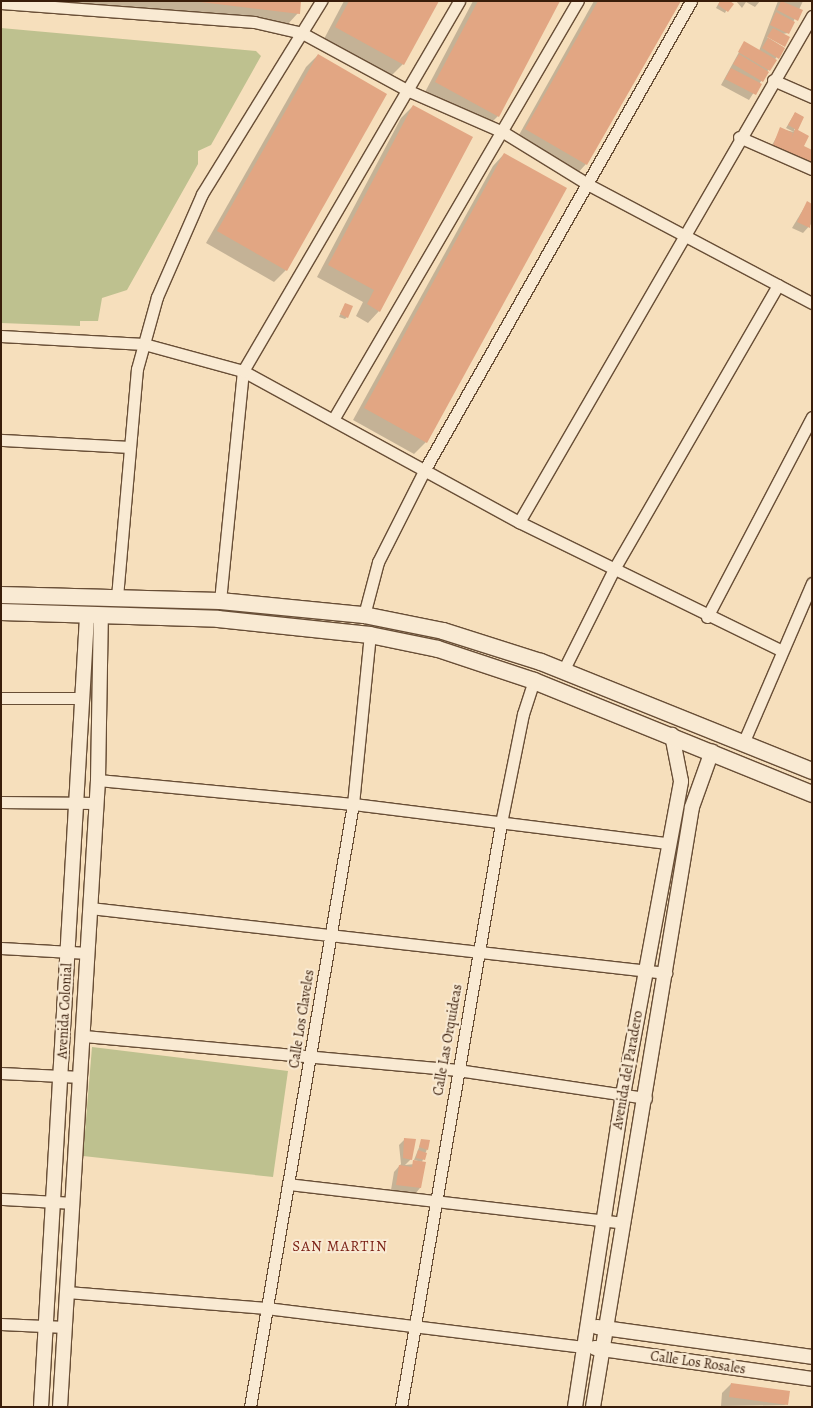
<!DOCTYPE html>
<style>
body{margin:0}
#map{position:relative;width:813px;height:1408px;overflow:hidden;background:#f6dfbc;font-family:Alegreya,serif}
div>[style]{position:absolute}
.green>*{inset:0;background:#bec18f}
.shadow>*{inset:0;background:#0003}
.building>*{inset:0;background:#e2a683}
.roads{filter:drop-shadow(1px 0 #684e36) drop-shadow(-1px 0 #684e36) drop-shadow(0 1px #684e36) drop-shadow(0 -1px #684e36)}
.minor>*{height:11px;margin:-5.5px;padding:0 5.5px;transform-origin:5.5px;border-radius:5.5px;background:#f9ead3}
.tertiary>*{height:14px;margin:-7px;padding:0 7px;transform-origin:7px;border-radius:7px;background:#f9ead3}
.secondary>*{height:16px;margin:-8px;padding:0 8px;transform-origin:8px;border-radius:8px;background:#f9ead3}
span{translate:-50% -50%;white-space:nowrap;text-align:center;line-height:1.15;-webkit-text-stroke:4px #f9ead3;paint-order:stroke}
.street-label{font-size:14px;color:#391d0a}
.neighbourhood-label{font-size:15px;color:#7a1f14;letter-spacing:1px}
.frame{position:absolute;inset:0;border:2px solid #391d0a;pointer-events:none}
</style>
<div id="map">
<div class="green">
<div style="clip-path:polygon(1px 28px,256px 51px,261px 56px,211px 145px,198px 151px,198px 164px,127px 290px,102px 298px,98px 321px,80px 321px,80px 326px,1px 323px)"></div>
<div style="clip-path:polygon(92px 1047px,288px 1071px,273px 1177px,83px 1156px)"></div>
</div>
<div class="shadow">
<div style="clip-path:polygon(56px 1px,300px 1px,298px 13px,287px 25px)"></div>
<div style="clip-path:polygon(344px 1px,437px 1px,403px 64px,391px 76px,324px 39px)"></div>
<div style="clip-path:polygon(473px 1px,558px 1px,498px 116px,486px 128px,424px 94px)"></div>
<div style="clip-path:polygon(594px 1px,680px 1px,586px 164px,575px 176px,515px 142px)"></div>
<div style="clip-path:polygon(720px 1px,731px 1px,725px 13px,716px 8px)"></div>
<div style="clip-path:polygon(736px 1px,760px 1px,755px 7px,746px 2px,742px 8px)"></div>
<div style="clip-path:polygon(778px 1px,803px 1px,788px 33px,767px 37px,783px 47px,749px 100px,721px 85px,744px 43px,759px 51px)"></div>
<div style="clip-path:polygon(318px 55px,286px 270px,274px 282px,206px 243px,306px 67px)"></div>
<div style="clip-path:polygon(413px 106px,379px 311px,368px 323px,356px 316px,363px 302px,317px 277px,401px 118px)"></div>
<div style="clip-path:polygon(795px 113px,803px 117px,794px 130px,808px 136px,803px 147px,767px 154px,781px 129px,794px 132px,786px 128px)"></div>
<div style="clip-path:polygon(504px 154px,426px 442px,414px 454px,353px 420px,493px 166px)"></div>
<div style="clip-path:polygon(807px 203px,812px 205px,812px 223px,803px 233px,792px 228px)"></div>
<div style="clip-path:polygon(345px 304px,347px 317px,345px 319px,339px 317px)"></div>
<div style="clip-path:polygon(405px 1139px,411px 1159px,405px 1165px,424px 1163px,420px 1188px,415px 1194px,391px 1190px,394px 1172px,401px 1164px,399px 1145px)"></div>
<div style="clip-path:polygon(422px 1140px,427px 1149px,422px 1162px,414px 1160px)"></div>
<div style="clip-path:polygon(731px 1384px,787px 1405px,721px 1406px,722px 1393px)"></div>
</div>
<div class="building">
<div style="clip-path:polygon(192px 1px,301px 1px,300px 14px)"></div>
<div style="clip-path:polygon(349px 1px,439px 1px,404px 65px,335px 27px)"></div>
<div style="clip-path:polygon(478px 1px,560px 1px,499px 117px,435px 82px)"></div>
<div style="clip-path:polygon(598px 1px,681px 1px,587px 165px,525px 129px)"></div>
<div style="clip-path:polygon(720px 1px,730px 1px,734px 4px,728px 12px,718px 5px)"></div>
<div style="clip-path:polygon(781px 1px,803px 10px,798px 21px,777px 10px)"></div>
<div style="clip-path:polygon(776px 12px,795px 22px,789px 34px,770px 25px)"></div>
<div style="clip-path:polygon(773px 28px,790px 37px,785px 47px,767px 37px)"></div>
<div style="clip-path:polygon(768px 38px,785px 48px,779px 59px,762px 48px)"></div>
<div style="clip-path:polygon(744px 41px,777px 60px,770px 71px,738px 52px)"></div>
<div style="clip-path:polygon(318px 54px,387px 94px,287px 271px,217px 231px)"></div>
<div style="clip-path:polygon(739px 54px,769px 72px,763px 82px,733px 64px)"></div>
<div style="clip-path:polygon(731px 68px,762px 84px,756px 95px,725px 79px)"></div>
<div style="clip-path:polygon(413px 105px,473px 137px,380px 312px,367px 304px,374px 290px,328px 265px)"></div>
<div style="clip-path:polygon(795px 112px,804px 117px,798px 130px,809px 136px,804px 146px,812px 150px,812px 163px,772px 148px,780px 127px,793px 133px,791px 140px,795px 129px,788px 125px)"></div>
<div style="clip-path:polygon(504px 153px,567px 188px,427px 443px,364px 408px)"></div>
<div style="clip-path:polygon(807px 201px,812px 204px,810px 228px,797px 222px)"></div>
<div style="clip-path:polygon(345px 303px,353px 306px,348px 318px,340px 314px)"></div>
<div style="clip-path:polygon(404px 1138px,416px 1139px,412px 1160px,403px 1158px)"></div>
<div style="clip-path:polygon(421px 1139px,430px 1140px,428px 1150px,419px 1147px)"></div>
<div style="clip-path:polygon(418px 1150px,427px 1153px,425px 1160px,416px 1158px)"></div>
<div style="clip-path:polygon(413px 1160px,426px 1162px,421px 1188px,396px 1185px,399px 1165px,412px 1167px)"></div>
<div style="clip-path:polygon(731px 1383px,790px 1391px,788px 1405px,729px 1397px)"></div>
</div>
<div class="roads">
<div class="minor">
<div style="left:1px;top:3px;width:254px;rotate:4.3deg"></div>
<div style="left:254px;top:22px;width:49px;rotate:12.9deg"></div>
<div style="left:302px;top:33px;width:122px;rotate:28.5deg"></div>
<div style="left:409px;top:91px;width:103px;rotate:23.6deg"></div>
<div style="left:503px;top:132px;width:101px;rotate:31.6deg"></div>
<div style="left:589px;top:185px;width:252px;rotate:27.9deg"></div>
<div style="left:773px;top:80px;width:43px;rotate:23.6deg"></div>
<div style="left:739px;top:137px;width:80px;rotate:23.7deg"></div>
<div style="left:1px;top:336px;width:143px;rotate:3.2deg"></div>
<div style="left:144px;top:344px;width:103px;rotate:15.3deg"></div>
<div style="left:243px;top:371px;width:315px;rotate:28.7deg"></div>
<div style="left:519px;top:522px;width:293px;rotate:26.1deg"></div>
<div style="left:334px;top:418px;width:483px;rotate:-59.7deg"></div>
<div style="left:1px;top:440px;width:128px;rotate:3.1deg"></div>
<div style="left:519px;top:522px;width:585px;rotate:-59.93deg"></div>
<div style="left:117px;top:597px;width:229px;rotate:-85deg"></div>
<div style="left:137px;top:369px;width:75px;rotate:-74.5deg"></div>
<div style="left:157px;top:297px;width:112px;rotate:-66.4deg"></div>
<div style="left:202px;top:194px;width:227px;rotate:-58.3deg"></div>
<div style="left:220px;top:601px;width:231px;rotate:-84.3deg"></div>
<div style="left:243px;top:371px;width:428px;rotate:-59.7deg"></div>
<div style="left:364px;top:615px;width:55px;rotate:-75.2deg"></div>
<div style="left:378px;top:562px;width:104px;rotate:-63.2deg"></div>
<div style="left:425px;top:469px;width:538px;rotate:-60.39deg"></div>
<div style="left:707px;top:617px;width:226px;rotate:-62.3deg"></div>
<div style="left:563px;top:671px;width:114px;rotate:-63.4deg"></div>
<div style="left:614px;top:569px;width:328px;rotate:-60deg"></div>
<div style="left:1px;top:698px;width:82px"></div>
<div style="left:744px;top:741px;width:172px;rotate:-66.7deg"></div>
<div style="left:98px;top:780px;width:256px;rotate:5.4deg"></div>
<div style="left:353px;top:804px;width:317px;rotate:7.1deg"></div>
<div style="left:1px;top:802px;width:95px;rotate:0.6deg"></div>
<div style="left:90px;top:908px;width:580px;rotate:6.44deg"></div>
<div style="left:1px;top:948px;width:87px;rotate:3.3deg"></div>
<div style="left:84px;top:1036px;width:376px;rotate:5.2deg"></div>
<div style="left:458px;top:1070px;width:190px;rotate:8.5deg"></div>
<div style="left:1px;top:1073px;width:80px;rotate:2.9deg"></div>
<div style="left:288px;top:1184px;width:337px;rotate:6.6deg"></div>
<div style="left:1px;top:1199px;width:72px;rotate:3.2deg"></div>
<div style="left:67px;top:1292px;width:200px;rotate:4.6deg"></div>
<div style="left:266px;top:1308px;width:320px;rotate:7deg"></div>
<div style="left:1px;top:1324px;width:64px;rotate:2.7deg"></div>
<div style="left:250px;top:1407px;width:612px;rotate:-80.31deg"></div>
<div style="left:353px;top:804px;width:170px;rotate:-84.3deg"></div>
<div style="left:401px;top:1407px;width:592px;rotate:-80.28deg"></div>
<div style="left:501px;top:823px;width:111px;rotate:-78.6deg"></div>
<div style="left:523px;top:714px;width:35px;rotate:-72deg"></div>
</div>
<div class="tertiary">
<div style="left:597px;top:1327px;width:217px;rotate:7.9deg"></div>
<div style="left:595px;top:1348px;width:219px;rotate:8.1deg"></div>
<div style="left:41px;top:1407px;width:792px;rotate:-86.67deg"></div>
<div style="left:60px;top:1407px;width:628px;rotate:-86.53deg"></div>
<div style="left:98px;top:780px;width:165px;rotate:-89deg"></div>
<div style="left:575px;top:1407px;width:316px;rotate:-81.3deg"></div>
<div style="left:623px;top:1095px;width:319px;rotate:-79.5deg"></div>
<div style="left:681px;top:781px;width:47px;rotate:-101.1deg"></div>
<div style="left:593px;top:1407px;width:608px;rotate:-80.63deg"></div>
<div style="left:692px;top:807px;width:59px;rotate:-70.3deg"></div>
</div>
<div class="secondary">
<div style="left:1px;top:595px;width:219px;rotate:1.6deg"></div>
<div style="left:220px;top:601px;width:145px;rotate:5.6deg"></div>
<div style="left:364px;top:615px;width:81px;rotate:11.4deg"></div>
<div style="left:443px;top:631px;width:103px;rotate:17.6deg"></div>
<div style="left:541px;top:662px;width:292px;rotate:21.9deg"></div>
<div style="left:1px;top:612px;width:217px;rotate:1.8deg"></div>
<div style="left:218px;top:619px;width:153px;rotate:6deg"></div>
<div style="left:370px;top:635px;width:69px;rotate:11.6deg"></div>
<div style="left:438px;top:649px;width:101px;rotate:18.4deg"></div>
<div style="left:534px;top:681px;width:300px;rotate:22.1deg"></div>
</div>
</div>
<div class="street-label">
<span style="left:65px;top:1011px;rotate:-87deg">Avenida Colonial</span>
<span style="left:302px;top:1019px;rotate:-81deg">Calle Los Claveles</span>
<span style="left:448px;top:1040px;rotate:-80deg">Calle Las Orquideas</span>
<span style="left:628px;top:1070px;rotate:-80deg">Avenida del Paradero</span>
<span style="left:698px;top:1363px;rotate:8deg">Calle Los Rosales</span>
</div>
<div class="neighbourhood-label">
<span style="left:340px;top:1247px">SAN MARTIN</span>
</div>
<div class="frame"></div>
</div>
